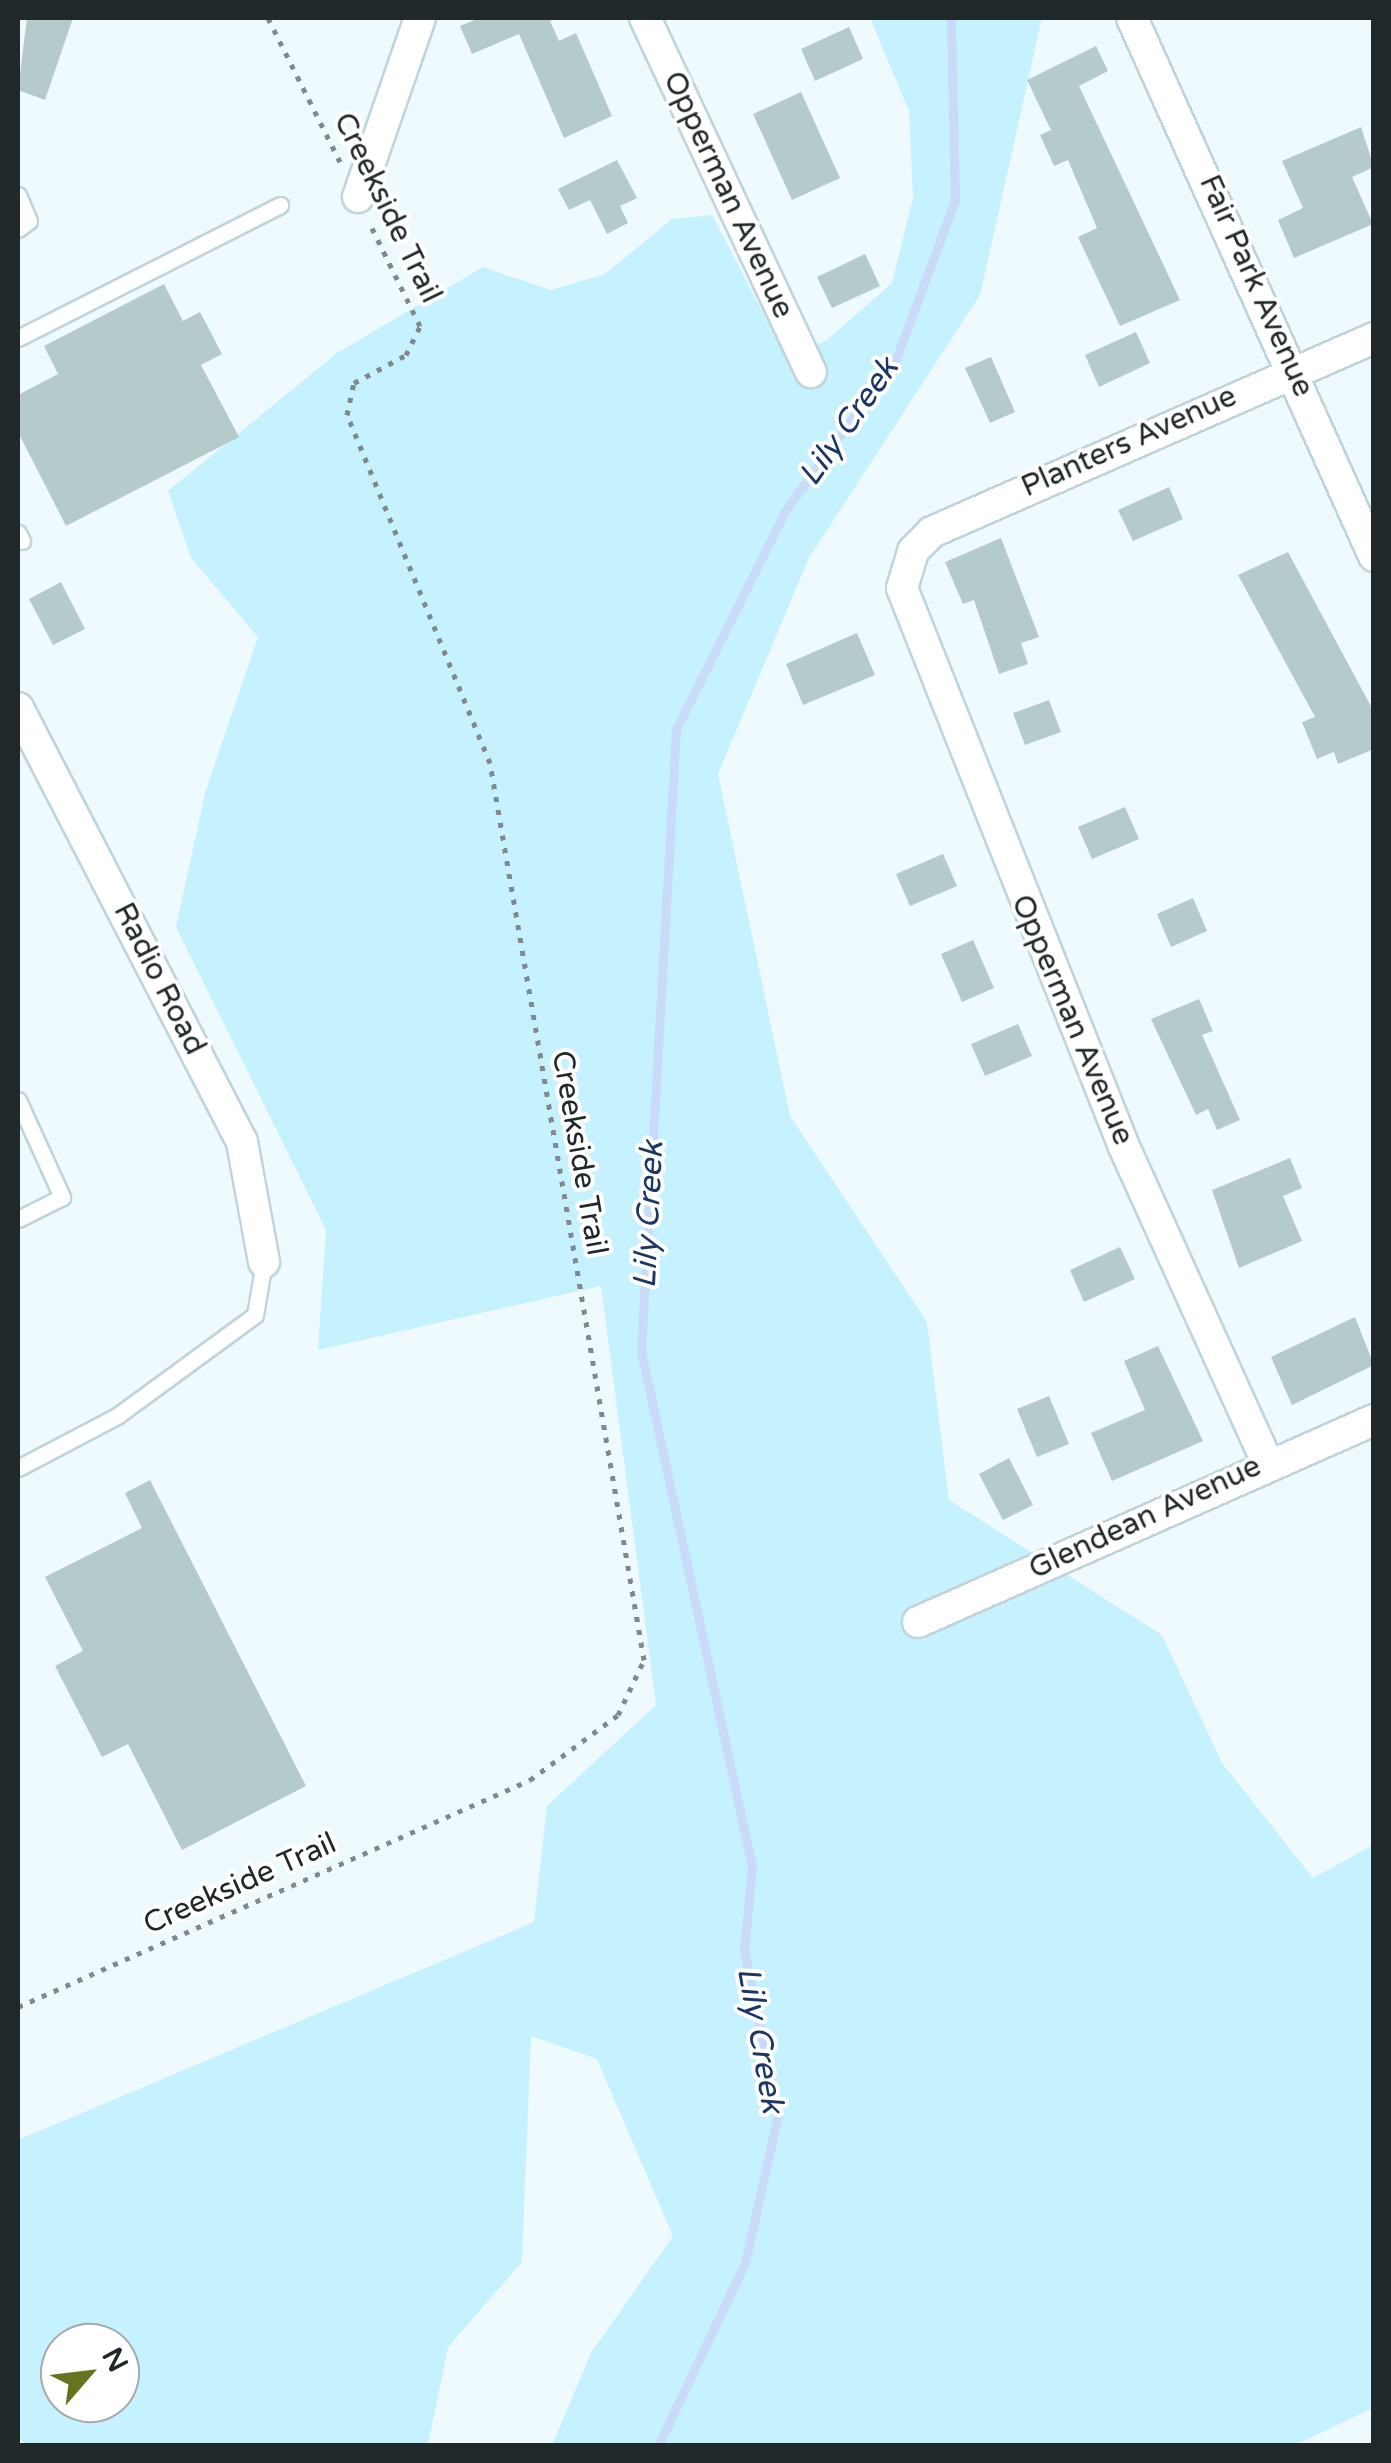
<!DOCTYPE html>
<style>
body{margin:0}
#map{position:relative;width:1391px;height:2463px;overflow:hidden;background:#effafe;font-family:"Varela Round",sans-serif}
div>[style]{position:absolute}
.green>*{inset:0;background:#c6f1ff}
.stream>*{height:9px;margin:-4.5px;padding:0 4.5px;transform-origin:4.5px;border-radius:4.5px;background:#c9dbf8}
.building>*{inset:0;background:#b5cacb}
.path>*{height:5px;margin-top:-2.5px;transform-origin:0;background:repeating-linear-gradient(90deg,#81898c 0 5px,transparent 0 13px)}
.roads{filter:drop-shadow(2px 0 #c0d4da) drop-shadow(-2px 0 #c0d4da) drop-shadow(0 2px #c0d4da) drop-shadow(0 -2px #c0d4da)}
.lane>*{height:15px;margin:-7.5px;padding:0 7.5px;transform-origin:7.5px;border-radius:7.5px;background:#fff}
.street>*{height:30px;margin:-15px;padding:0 15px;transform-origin:15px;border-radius:15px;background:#fff}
span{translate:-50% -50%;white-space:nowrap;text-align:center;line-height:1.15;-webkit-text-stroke:8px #fff;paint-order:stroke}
.street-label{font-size:30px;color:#21282a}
.water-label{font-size:32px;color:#1c3764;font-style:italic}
.frame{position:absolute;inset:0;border:20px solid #21282a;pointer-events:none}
.north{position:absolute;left:40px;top:2323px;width:100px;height:100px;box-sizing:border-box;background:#fff;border:2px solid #a6a9aa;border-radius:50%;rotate:62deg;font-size:28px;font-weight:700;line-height:40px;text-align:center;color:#21282a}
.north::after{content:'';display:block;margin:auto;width:35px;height:45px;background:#66731f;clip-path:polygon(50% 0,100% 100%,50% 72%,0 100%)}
</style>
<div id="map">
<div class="green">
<div style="clip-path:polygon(evenodd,870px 18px,1042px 18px,980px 295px,809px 558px,718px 774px,790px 1116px,927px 1322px,949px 1500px,1162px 1635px,1222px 1763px,1313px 1878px,1373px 1845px,1373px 2408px,1293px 2446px,552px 2445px,591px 2353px,673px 2236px,597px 2059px,531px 2036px,522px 2262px,448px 2347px,428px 2445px,25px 2445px,18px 2436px,18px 2140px,534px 1922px,547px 1806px,656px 1705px,601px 1286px,318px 1350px,326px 1230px,176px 927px,205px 793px,258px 637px,191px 558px,168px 491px,337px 353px,483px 267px,551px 290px,605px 274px,672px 219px,712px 215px,787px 359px,827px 340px,892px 283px,913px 197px,909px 111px,870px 18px,60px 2343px,120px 2343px,120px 2403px,60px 2403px,60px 2343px)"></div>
</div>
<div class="stream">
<div style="left:658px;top:2446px;width:203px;rotate:-64.6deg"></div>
<div style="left:745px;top:2263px;width:153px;rotate:-77.5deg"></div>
<div style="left:778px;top:2114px;width:167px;rotate:-101.8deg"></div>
<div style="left:744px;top:1951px;width:84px;rotate:-84.6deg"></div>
<div style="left:752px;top:1867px;width:528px;rotate:-102.14deg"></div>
<div style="left:641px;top:1351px;width:623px;rotate:-86.78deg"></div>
<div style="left:676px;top:729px;width:244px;rotate:-63.4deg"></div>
<div style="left:785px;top:511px;width:188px;rotate:-53.9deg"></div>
<div style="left:896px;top:359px;width:170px;rotate:-69.6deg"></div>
<div style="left:955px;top:200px;width:182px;rotate:-91.3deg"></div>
</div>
<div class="building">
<div style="clip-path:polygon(27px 18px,73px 18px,45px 100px,18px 90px)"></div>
<div style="clip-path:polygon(480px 18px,558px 18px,550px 21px,559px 41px,576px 33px,612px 116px,564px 138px,519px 34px,472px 54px,460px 26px)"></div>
<div style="clip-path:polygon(849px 27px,863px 59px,815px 81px,801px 49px)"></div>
<div style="clip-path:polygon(1096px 46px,1108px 71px,1079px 86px,1180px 300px,1120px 326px,1078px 237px,1097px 228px,1068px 160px,1054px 166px,1040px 135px,1051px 130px,1027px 80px)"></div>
<div style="clip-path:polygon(801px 92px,840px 178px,792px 200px,753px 114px)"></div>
<div style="clip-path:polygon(1361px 127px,1374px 167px,1352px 177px,1373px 224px,1294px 258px,1278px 220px,1303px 208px,1282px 161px)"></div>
<div style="clip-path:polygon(617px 160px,637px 198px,620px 206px,628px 223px,607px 234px,590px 200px,569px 210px,558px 189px)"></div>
<div style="clip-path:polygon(865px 254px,880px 286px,832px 308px,817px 277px)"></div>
<div style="clip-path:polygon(164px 284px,183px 321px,200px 312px,222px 354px,201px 365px,239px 437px,66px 526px,18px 432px,18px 395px,58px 374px,44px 346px)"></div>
<div style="clip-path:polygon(1136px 332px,1150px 363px,1099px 387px,1085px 355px)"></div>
<div style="clip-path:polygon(991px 357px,1015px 412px,990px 423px,965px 368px)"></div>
<div style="clip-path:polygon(1169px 487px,1183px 519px,1133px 541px,1118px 510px)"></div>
<div style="clip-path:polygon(1001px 538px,1039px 637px,1021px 643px,1028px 664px,999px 674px,974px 600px,963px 604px,945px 562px)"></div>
<div style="clip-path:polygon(1288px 552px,1374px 712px,1374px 749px,1338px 764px,1334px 752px,1317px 759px,1302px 722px,1315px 717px,1238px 575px)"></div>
<div style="clip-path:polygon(61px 582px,85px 629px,53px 645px,29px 599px)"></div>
<div style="clip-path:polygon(857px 633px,875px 675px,803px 705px,786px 664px)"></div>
<div style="clip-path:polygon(1049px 700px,1061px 732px,1025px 745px,1013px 713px)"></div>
<div style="clip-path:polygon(1125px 807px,1139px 839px,1092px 859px,1078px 827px)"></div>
<div style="clip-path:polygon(943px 854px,957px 886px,910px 906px,896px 874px)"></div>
<div style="clip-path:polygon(1193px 898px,1207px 931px,1171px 947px,1157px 914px)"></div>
<div style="clip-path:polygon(973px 940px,994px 988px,962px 1002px,941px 954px)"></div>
<div style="clip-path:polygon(1199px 999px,1213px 1031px,1202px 1035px,1240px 1120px,1217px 1130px,1208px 1109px,1196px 1115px,1151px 1019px)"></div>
<div style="clip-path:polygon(1018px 1024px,1032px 1056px,985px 1076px,971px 1044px)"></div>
<div style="clip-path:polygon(1290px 1158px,1302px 1188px,1283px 1196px,1302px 1241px,1239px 1268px,1212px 1190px)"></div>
<div style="clip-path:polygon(1120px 1247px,1135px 1279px,1084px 1302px,1070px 1270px)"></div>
<div style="clip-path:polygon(1355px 1317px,1374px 1365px,1292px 1405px,1271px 1357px)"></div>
<div style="clip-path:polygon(1158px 1346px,1203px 1441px,1112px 1481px,1091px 1433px,1145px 1410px,1124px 1361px)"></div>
<div style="clip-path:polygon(1049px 1396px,1069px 1444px,1037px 1457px,1017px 1409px)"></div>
<div style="clip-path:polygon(1009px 1458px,1033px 1505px,1003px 1520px,979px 1474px)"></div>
<div style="clip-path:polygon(150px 1480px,306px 1786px,182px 1850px,128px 1744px,102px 1757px,55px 1666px,83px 1651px,45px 1577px,142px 1528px,125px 1493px)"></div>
</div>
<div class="path">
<div style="left:268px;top:18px;width:161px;rotate:63.4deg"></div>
<div style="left:18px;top:2007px;width:560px;rotate:-23.91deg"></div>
<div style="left:530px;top:1780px;width:109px;rotate:-36.5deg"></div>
<div style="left:618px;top:1715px;width:61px;rotate:-64.7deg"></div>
<div style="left:644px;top:1660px;width:910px;rotate:-99.74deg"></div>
<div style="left:490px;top:763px;width:376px;rotate:-112.3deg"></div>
<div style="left:347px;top:415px;width:33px;rotate:-78deg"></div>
<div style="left:354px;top:383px;width:59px;rotate:-28.3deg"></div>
<div style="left:406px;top:355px;width:32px;rotate:-64deg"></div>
<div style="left:420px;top:326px;width:116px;rotate:-116.1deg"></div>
</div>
<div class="roads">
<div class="lane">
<div style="left:18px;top:195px;width:28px;rotate:67deg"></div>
<div style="left:29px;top:221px;width:14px;rotate:144deg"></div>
<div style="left:18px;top:338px;width:294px;rotate:-26.9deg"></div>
<div style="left:18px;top:533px;width:9px;rotate:63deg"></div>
<div style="left:18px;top:1100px;width:107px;rotate:65.6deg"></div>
<div style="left:62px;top:1197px;width:49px;rotate:153.4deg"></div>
<div style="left:18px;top:1468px;width:112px;rotate:-27.7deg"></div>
<div style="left:117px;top:1416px;width:171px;rotate:-36.2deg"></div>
<div style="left:255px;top:1315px;width:54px;rotate:-80.4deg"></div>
</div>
<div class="street">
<div style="left:645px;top:18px;width:391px;rotate:64.9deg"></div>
<div style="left:1132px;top:18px;width:590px;rotate:65.78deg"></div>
<div style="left:358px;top:197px;width:189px;rotate:-70.9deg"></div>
<div style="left:18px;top:708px;width:488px;rotate:62.7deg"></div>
<div style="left:242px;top:1142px;width:122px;rotate:79.6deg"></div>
<div style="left:1267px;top:1462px;width:349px;rotate:-114.4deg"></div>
<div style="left:1123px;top:1144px;width:598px;rotate:-111.68deg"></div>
<div style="left:902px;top:588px;width:39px;rotate:-73deg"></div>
<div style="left:913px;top:551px;width:27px;rotate:-45deg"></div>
<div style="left:932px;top:532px;width:483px;rotate:-23.7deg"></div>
<div style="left:918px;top:1622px;width:499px;rotate:-23.9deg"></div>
</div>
</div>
<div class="street-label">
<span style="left:728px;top:195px;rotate:65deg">Opperman Avenue</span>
<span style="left:387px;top:208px;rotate:64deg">Creekside Trail</span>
<span style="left:1256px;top:286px;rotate:66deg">Fair Park Avenue</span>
<span style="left:1129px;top:442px;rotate:-24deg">Planters Avenue</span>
<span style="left:159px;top:979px;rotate:63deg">Radio Road</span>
<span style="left:1072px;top:1020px;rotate:67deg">Opperman Avenue</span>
<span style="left:579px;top:1153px;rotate:80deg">Creekside Trail</span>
<span style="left:1145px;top:1518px;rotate:-25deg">Glendean Avenue</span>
<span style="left:240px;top:1884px;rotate:-24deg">Creekside Trail</span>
</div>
<div class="water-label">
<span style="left:849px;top:422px;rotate:-55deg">Lily Creek</span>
<span style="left:649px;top:1215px;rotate:-87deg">Lily Creek</span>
<span style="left:760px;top:2040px;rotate:80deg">Lily Creek</span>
</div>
<div class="frame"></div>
<div class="north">N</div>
</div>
